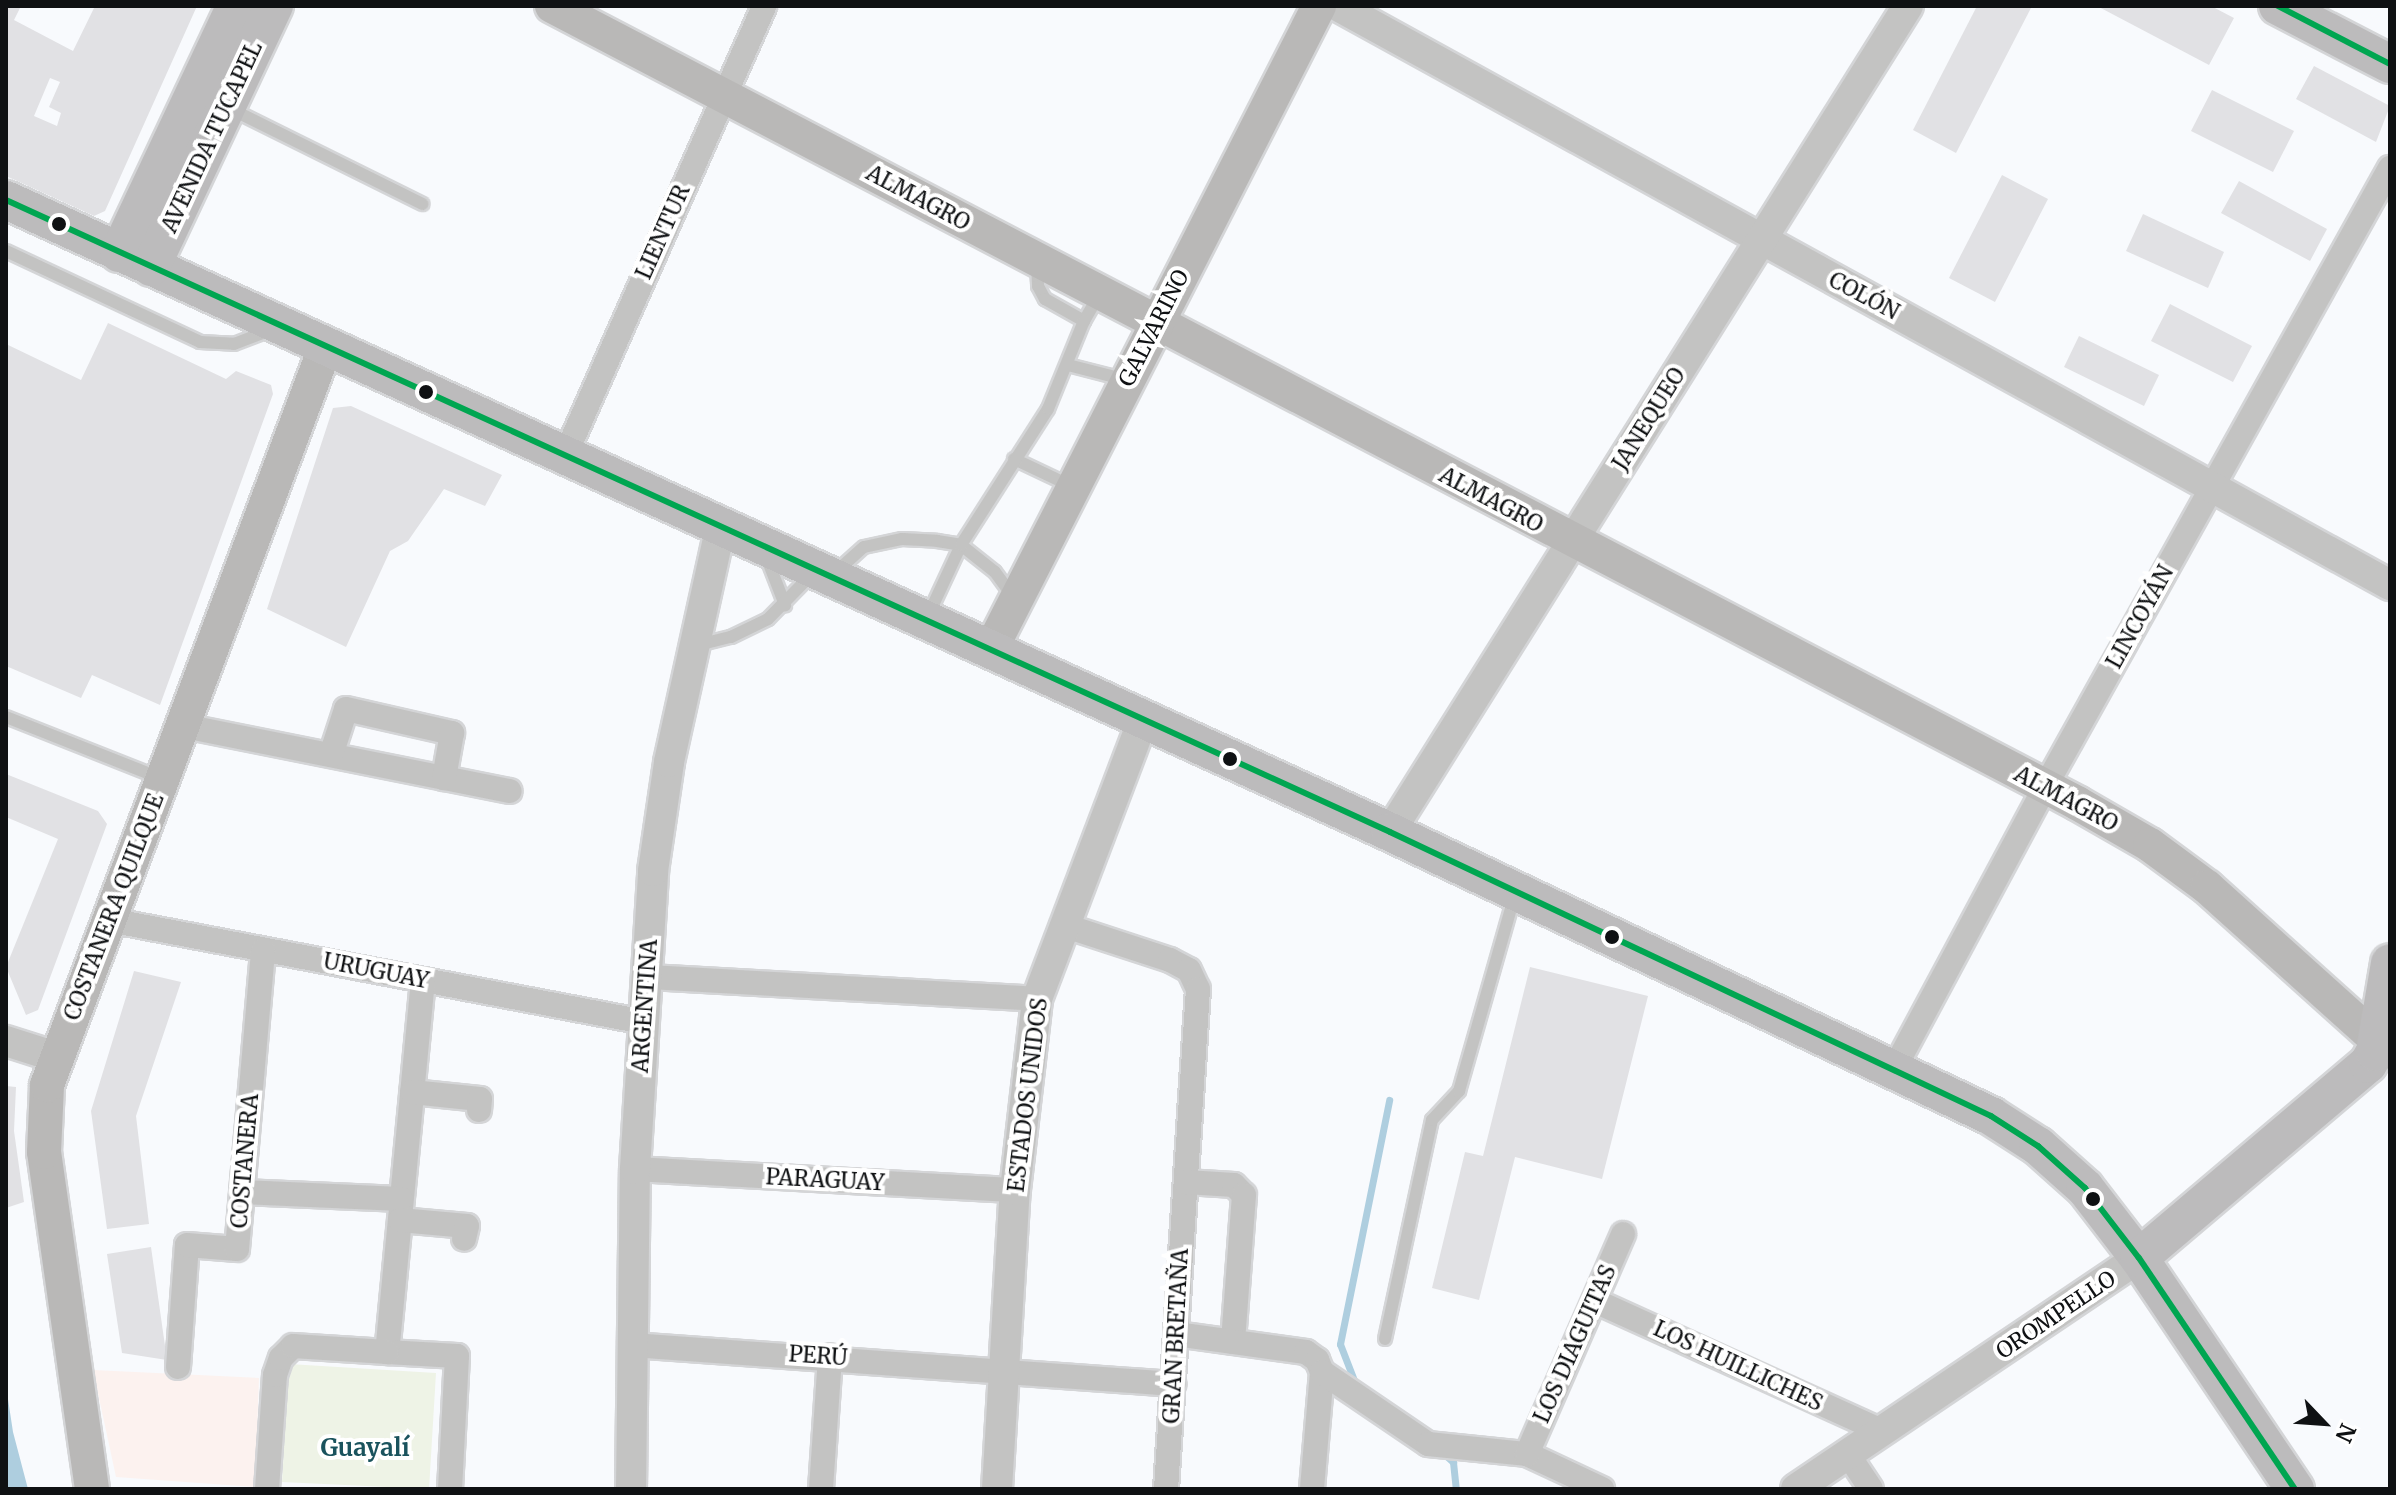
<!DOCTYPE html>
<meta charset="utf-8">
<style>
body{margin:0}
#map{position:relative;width:2396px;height:1495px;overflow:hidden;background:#f8fafd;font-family:Merriweather,serif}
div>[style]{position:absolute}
.education>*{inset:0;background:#fcf2ef}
.green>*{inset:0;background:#eef3e6}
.water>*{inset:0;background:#aecedf}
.stream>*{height:7px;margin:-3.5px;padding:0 3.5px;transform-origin:3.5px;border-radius:3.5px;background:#aecedf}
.building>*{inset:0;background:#e1e1e4}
.roads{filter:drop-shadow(2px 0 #d4d5d7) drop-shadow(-2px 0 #d4d5d7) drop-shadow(0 2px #d4d5d7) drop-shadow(0 -2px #d4d5d7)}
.service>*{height:12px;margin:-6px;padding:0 6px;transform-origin:6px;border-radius:6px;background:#c3c3c2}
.minor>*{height:24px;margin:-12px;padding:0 12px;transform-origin:12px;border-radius:12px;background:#c3c3c2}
.tertiary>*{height:30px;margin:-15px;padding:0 15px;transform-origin:15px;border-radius:15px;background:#c3c3c2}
.secondary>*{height:34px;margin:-17px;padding:0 17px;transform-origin:17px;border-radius:17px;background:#b9b8b7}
.primary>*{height:38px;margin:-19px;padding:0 19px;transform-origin:19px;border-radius:19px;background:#bcbbbc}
.bus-1>*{height:6px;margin:-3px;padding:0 3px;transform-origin:3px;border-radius:3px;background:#00a651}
.dots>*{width:22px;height:22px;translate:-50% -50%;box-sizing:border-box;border:4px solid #fff;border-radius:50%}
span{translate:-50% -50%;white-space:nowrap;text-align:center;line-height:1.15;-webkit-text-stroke:8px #fff;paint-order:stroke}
.street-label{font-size:22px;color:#0f1113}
.neighbourhood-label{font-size:24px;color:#1a535d;font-weight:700}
.frame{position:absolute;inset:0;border:8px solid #0f1113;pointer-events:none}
.north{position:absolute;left:2284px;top:1383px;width:80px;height:80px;-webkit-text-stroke:6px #fff;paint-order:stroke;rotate:115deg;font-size:22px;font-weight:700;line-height:32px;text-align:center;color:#0f1113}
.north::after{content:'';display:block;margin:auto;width:28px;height:36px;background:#0f1113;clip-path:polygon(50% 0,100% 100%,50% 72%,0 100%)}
</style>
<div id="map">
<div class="education">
<div style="clip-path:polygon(93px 1370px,259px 1378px,255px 1487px,116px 1477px)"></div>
</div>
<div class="green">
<div style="clip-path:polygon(289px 1364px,436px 1373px,429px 1489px,282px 1482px)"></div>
</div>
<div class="water">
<div style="clip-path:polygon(6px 1386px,13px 1432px,28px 1489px,6px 1489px)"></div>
</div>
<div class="stream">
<div style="left:1357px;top:1388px;width:47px;rotate:-111.1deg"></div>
<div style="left:1340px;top:1344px;width:249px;rotate:-78.6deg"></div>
<div style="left:1442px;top:1452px;width:15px;rotate:42deg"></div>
<div style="left:1453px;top:1462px;width:27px;rotate:84deg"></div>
</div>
<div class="building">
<div style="clip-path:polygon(evenodd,6px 6px,21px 6px,14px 20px,73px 51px,95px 6px,197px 6px,105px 211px,94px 216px,6px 176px,6px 6px,50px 78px,60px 82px,49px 107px,61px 113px,57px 126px,34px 116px,50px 78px)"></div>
<div style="clip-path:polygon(1977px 6px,2032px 6px,1956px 153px,1913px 130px)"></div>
<div style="clip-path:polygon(2097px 6px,2211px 6px,2234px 18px,2209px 65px)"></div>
<div style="clip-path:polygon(2314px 66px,2390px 106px,2376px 142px,2296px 99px)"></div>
<div style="clip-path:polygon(2212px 90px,2294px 131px,2273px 172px,2191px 131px)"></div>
<div style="clip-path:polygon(2002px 175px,2048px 199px,1995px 302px,1949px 278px)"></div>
<div style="clip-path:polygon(2239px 181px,2327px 229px,2310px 261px,2221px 213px)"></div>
<div style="clip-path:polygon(2143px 214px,2224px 252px,2208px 288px,2126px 251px)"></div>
<div style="clip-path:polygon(2170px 304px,2252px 346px,2233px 382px,2151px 341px)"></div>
<div style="clip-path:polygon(108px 323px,226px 379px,236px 371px,271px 385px,273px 394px,160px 705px,92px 675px,81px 698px,6px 666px,6px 344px,81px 380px)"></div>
<div style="clip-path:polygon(2079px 336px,2159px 375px,2144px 406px,2064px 367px)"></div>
<div style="clip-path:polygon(351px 406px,502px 475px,485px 506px,444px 489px,408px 541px,390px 551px,346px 647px,267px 609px,333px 408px)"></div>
<div style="clip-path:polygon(6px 774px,98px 811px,107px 824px,38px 1010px,26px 1015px,6px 967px,58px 839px,6px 817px)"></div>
<div style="clip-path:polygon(1530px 967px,1648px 996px,1602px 1179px,1515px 1157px,1479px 1300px,1432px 1288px,1465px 1152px,1483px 1156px)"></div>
<div style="clip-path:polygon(134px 971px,181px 982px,136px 1116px,149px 1224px,107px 1229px,91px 1111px)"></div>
<div style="clip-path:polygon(6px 1086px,16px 1087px,14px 1131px,24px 1202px,6px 1208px)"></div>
<div style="clip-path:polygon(151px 1247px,167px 1360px,122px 1353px,107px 1254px)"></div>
</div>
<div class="roads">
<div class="service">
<div style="left:229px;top:108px;width:216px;rotate:26.4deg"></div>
<div style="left:6px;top:251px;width:214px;rotate:25.1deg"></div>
<div style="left:200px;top:342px;width:34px;rotate:3deg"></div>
<div style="left:234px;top:344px;width:40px;rotate:-21deg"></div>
<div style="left:1037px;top:265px;width:21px;rotate:87deg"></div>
<div style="left:1038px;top:286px;width:15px;rotate:62deg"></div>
<div style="left:1045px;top:299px;width:45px;rotate:29.4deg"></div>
<div style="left:1084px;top:321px;width:30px;rotate:-60deg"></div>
<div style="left:1068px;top:365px;width:61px;rotate:14.3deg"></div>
<div style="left:1014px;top:459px;width:65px;rotate:25.4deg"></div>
<div style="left:766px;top:556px;width:53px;rotate:68.8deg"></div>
<div style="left:837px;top:571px;width:36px;rotate:-42deg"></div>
<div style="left:864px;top:547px;width:39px;rotate:-12deg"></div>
<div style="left:902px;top:539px;width:35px;rotate:3deg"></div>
<div style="left:937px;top:541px;width:24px;rotate:9deg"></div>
<div style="left:961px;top:545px;width:43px;rotate:38.5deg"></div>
<div style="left:995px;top:572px;width:31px;rotate:54deg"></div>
<div style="left:927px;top:618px;width:81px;rotate:-65deg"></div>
<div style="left:961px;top:545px;width:161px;rotate:-57.4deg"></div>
<div style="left:1048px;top:409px;width:95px;rotate:-67.8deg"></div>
<div style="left:698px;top:645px;width:34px;rotate:-14deg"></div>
<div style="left:731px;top:637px;width:41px;rotate:-25.9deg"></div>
<div style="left:768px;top:619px;width:66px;rotate:-45.6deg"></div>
<div style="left:6px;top:717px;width:166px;rotate:21.6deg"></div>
<div style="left:1385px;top:1339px;width:224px;rotate:-77.9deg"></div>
<div style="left:1432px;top:1120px;width:40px;rotate:-47deg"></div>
<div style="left:1459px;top:1091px;width:201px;rotate:-74.1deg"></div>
</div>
<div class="minor">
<div style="left:564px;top:458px;width:494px;rotate:-66.1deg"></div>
<div style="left:184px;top:726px;width:332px;rotate:11.3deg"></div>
<div style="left:331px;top:755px;width:48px;rotate:-71.9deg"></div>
<div style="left:346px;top:709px;width:109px;rotate:12.8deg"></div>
<div style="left:452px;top:733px;width:46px;rotate:100.1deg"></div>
<div style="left:109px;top:920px;width:545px;rotate:10.79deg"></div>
<div style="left:1066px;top:926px;width:109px;rotate:18.1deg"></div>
<div style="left:1170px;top:960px;width:21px;rotate:28deg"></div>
<div style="left:1189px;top:970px;width:21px;rotate:65deg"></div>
<div style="left:1198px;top:989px;width:501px;rotate:93.66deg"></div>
<div style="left:648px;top:977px;width:390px;rotate:3.2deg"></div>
<div style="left:423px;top:980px;width:374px;rotate:95.5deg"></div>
<div style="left:387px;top:1352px;width:70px;rotate:3.3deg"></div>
<div style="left:457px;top:1356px;width:133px;rotate:93deg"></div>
<div style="left:1894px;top:1069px;width:320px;rotate:-61.8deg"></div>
<div style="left:2045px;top:787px;width:709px;rotate:-60.87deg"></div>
<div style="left:412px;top:1092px;width:68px;rotate:5.9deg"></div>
<div style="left:480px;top:1099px;width:11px;rotate:95deg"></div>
<div style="left:635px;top:1169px;width:381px;rotate:3.2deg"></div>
<div style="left:1186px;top:1182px;width:48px;rotate:3.6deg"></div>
<div style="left:1234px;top:1185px;width:14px;rotate:45deg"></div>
<div style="left:1244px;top:1195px;width:147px;rotate:94.3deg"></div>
<div style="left:242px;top:1192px;width:159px;rotate:2.5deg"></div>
<div style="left:400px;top:1220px;width:67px;rotate:5.1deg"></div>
<div style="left:467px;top:1226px;width:13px;rotate:103deg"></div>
<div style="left:1595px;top:1301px;width:314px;rotate:24.4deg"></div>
<div style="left:1176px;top:1334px;width:131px;rotate:7.9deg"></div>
<div style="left:1306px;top:1352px;width:14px;rotate:36deg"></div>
<div style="left:1317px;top:1360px;width:13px;rotate:67deg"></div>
<div style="left:1322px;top:1372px;width:117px;rotate:94.9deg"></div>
<div style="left:632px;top:1345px;width:543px;rotate:4.12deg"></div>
<div style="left:178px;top:1367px;width:122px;rotate:-85.8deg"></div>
<div style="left:187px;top:1245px;width:50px;rotate:4.6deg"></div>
<div style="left:237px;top:1249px;width:300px;rotate:-85deg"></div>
<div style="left:1322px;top:1372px;width:128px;rotate:34.2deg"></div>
<div style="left:1428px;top:1444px;width:100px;rotate:5.8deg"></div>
<div style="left:1527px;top:1454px;width:83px;rotate:25deg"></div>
<div style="left:1847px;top:1453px;width:43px;rotate:56.3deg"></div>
<div style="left:1527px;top:1454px;width:240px;rotate:-66.4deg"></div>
<div style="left:267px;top:1489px;width:114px;rotate:-86deg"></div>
<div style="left:275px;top:1375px;width:18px;rotate:-71deg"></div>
<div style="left:281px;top:1358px;width:17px;rotate:-45deg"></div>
<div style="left:293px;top:1346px;width:94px;rotate:3.7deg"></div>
<div style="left:821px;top:1489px;width:133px;rotate:-86.1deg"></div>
</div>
<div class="tertiary">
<div style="left:1338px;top:6px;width:1201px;rotate:28.83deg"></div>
<div style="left:1390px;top:832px;width:975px;rotate:-57.91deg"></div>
<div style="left:6px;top:1041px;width:52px;rotate:17.7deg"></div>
<div style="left:631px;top:1489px;width:320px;rotate:-89.3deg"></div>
<div style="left:635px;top:1169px;width:299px;rotate:-86.5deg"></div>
<div style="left:653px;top:871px;width:110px;rotate:-81.6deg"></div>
<div style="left:669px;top:762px;width:238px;rotate:-77.6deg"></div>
<div style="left:997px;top:1489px;width:300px;rotate:-86.6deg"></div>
<div style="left:1015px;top:1190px;width:192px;rotate:-83.4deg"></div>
<div style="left:1037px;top:999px;width:298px;rotate:-69.2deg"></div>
<div style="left:1796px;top:1489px;width:414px;rotate:-34deg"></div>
</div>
<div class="secondary">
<div style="left:552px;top:6px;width:1721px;rotate:27.59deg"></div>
<div style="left:2077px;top:803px;width:84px;rotate:29.9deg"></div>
<div style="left:2150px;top:845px;width:71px;rotate:36.4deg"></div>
<div style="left:2207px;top:887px;width:246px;rotate:42deg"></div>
<div style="left:990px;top:651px;width:724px;rotate:-62.97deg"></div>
<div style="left:92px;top:1489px;width:340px;rotate:-98.1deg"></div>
<div style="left:44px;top:1152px;width:67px;rotate:-87.4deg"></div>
<div style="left:47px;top:1085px;width:788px;rotate:-69.33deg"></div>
</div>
<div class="primary">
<div style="left:2278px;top:6px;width:126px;rotate:27.4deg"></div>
<div style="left:6px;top:200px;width:1521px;rotate:24.54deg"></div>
<div style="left:1390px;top:832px;width:665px;rotate:25.29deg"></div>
<div style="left:1991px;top:1116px;width:56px;rotate:32.6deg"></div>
<div style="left:2038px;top:1146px;width:63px;rotate:41.8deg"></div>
<div style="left:2085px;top:1188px;width:88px;rotate:52.4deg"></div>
<div style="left:2139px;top:1258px;width:279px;rotate:56deg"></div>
<div style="left:119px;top:253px;width:273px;rotate:-64.7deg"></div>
<div style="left:151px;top:267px;width:289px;rotate:-64.8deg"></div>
<div style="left:2139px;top:1258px;width:300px;rotate:-40.3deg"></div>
<div style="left:2368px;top:1064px;width:14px;rotate:-60deg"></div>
<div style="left:2375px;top:1052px;width:90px;rotate:-80.4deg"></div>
</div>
</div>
<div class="bus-1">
<div style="left:2278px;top:6px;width:126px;rotate:27.4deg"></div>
<div style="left:6px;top:200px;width:1521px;rotate:24.54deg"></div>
<div style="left:1390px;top:832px;width:665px;rotate:25.29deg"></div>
<div style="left:1991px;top:1116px;width:56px;rotate:32.6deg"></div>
<div style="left:2038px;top:1146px;width:63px;rotate:41.8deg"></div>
<div style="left:2085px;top:1188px;width:88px;rotate:52.4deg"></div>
<div style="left:2139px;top:1258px;width:279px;rotate:56deg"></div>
</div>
<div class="dots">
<div style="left:59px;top:224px;background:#0f1113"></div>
<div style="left:426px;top:392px;background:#0f1113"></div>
<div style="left:1230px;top:759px;background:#0f1113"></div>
<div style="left:1612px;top:937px;background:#0f1113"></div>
<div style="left:2093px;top:1199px;background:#0f1113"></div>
</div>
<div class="street-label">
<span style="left:212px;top:137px;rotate:-65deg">AVENIDA TUCAPEL</span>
<span style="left:918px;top:198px;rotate:28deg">ALMAGRO</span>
<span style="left:663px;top:232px;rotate:-66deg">LIENTUR</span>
<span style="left:1864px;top:296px;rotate:28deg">COLÓN</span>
<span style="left:1154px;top:328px;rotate:-63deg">GALVARINO</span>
<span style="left:1649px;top:419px;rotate:-58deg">JANEQUEO</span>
<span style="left:1491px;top:500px;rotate:28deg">ALMAGRO</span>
<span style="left:2140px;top:617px;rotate:-61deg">LINCOYÁN</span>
<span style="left:2066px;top:799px;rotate:28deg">ALMAGRO</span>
<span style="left:114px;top:907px;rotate:-69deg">COSTANERA QUILQUE</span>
<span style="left:376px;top:971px;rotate:11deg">URUGUAY</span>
<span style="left:645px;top:1006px;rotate:-86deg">ARGENTINA</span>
<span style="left:1028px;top:1095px;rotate:-83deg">ESTADOS UNIDOS</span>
<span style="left:245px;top:1161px;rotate:-85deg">COSTANERA</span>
<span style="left:825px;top:1180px;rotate:3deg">PARAGUAY</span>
<span style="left:2056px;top:1315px;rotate:-34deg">OROMPELLO</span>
<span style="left:1176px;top:1336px;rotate:-87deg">GRAN BRETAÑA</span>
<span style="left:1575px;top:1344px;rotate:-66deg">LOS DIAGUITAS</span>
<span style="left:818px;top:1356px;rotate:4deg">PERÚ</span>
<span style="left:1738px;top:1366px;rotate:25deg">LOS HUILLICHES</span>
</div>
<div class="neighbourhood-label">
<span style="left:365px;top:1448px">Guayalí</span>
</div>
<div class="frame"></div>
<div class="north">N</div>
</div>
